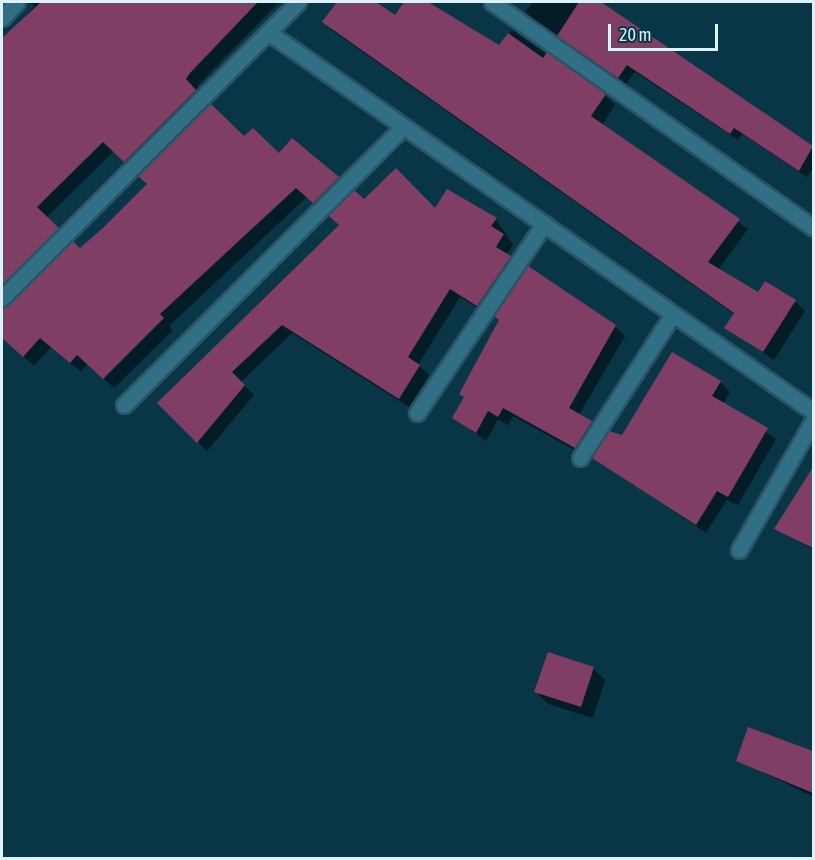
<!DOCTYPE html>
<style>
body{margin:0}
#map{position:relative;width:815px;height:860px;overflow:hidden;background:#093646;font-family:"Asap Condensed",sans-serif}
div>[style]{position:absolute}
.shadow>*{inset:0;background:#0007}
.building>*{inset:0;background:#813e65}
.roads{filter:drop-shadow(2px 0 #2b5463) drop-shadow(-2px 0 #2b5463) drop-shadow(0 2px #2b5463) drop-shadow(0 -2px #2b5463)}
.minor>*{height:15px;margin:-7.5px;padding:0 7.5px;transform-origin:7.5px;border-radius:7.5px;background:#316f87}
span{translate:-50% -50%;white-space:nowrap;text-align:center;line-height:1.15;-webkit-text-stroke:5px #093646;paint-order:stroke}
.frame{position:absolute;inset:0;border:3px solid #dcf2fc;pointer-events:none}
.scale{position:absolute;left:608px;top:24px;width:110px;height:27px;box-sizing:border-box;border:3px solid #dcf2fc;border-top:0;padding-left:8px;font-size:18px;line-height:21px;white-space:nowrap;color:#dcf2fc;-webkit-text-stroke:4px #093646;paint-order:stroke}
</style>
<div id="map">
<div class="shadow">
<div style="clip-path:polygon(29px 2px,279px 2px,200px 83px,195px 91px,205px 101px,135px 171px,114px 151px,46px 218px,68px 239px,3px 308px,244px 138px,279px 155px,293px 140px,348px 188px,324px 212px,307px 197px,169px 326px,173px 330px,114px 388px,87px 364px,81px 372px,51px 347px,34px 366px,2px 337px,2px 40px,35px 6px)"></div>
<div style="clip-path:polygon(338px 2px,373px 2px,395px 17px,406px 2px,427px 2px,500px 47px,512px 30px,605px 95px,615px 105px,602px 125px,748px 229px,718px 270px,758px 294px,795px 301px,805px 311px,774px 360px,726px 327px,734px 314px,333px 31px,324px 22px)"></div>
<div style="clip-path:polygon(533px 2px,598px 2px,814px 148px,814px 167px,807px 177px,742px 134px,738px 140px,635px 72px,626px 84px,532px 19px,525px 12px)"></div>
<div style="clip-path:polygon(364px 201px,496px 219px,513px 245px,506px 255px,519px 267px,487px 314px,460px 297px,418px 365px,429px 375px,409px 407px,292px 333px,241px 382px,254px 395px,207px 451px,159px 403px)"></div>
<div style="clip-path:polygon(615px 326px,625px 336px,579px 415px,601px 432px,585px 456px,513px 416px,508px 425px,498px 419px,486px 441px,454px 418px)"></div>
<div style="clip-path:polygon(720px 382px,730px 392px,723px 404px,776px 439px,738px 505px,727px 500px,706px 533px,594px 457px)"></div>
<div style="clip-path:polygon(814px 469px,814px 550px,776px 528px)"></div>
<div style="clip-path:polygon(593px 668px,605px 680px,593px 718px,548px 704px,536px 692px)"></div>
<div style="clip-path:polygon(749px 729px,814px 752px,814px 797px,738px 760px)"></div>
</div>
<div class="building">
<div style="clip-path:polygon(41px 2px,258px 2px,190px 73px,186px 79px,196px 90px,124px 162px,103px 142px,37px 207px,59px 228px,2px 285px,2px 38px)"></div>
<div style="clip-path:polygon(337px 2px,376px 2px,395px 15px,404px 2px,428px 2px,499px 45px,508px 33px,543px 58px,547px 52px,606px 94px,591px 116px,740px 219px,708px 262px,758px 292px,765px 281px,796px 300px,763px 352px,724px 328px,734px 313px,322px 22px)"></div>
<div style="clip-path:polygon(579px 2px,601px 2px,813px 146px,799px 171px,734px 128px,730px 134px,627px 65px,618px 78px,557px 36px)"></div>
<div style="clip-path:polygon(210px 103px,244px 136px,253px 128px,279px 153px,292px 138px,339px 177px,313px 203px,296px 188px,160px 314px,164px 318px,103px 379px,77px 355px,70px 363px,40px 338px,23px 357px,2px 338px,2px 308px,73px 241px,80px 248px,104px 227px,147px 184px,138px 176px)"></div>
<div style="clip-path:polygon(396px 168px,435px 208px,447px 189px,497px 218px,491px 226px,504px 234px,496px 247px,511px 256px,477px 306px,450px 289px,408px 357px,420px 365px,399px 399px,282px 325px,232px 372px,245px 385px,197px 443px,157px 403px,339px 225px,328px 215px,354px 190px,364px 199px)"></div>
<div style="clip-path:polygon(528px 266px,616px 325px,569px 408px,592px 421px,575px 448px,503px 408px,498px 417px,488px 411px,476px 433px,452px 418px,464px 397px,459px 394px,499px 320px,494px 316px)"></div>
<div style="clip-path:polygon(672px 352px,721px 381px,712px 396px,768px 428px,728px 497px,717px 491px,696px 525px,592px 458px,609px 431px,622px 435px)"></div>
<div style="clip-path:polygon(813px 467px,813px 548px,774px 529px)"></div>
<div style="clip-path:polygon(548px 652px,594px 667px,581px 707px,534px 692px)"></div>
<div style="clip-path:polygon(748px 727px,813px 751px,813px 793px,736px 761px)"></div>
</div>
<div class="roads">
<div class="minor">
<div style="left:492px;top:2px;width:393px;rotate:35.1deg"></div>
<div style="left:2px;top:18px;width:22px;rotate:-47deg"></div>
<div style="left:268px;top:32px;width:665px;rotate:34.84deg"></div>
<div style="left:2px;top:298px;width:419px;rotate:-45deg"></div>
<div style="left:124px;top:405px;width:394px;rotate:-44.9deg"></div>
<div style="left:417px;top:413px;width:228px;rotate:-56.1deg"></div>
<div style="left:580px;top:458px;width:171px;rotate:-57.1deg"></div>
<div style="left:739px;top:550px;width:151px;rotate:-60.2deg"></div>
</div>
</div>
<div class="frame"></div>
<div class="scale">20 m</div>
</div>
